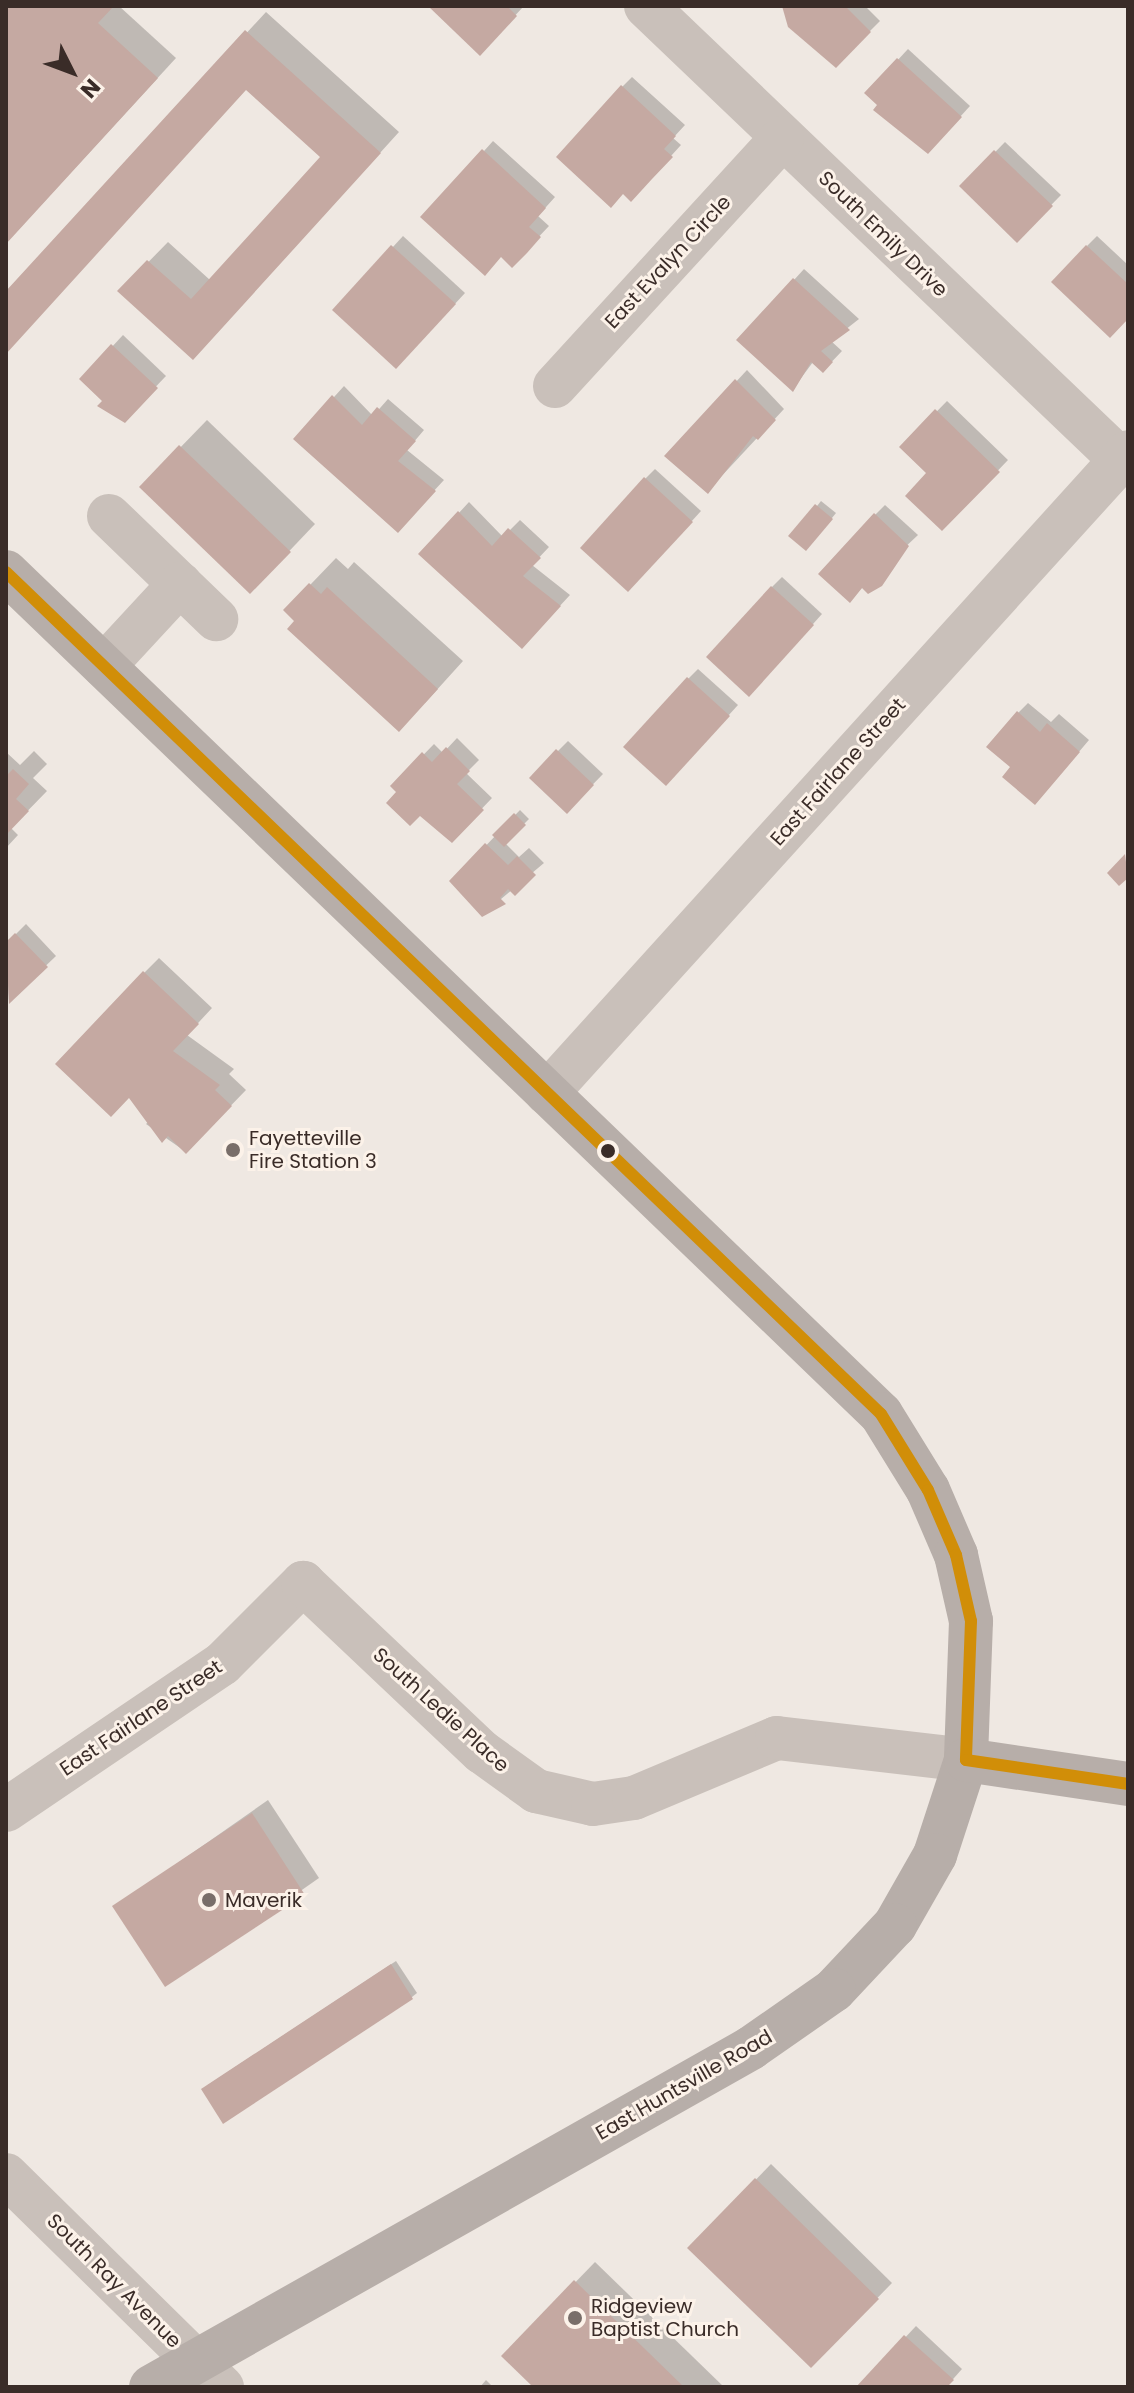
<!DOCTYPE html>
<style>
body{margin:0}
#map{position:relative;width:1134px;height:2393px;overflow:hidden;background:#efe8e2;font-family:Poppins,sans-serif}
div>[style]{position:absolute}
.shadow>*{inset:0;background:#0003}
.building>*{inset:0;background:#c5a9a2}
.minor>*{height:44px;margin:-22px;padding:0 22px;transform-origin:22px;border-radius:22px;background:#c9c0ba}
.major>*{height:44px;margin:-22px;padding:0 22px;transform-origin:22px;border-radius:22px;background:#b7aea9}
.bus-1>*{height:12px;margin:-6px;padding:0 6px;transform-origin:6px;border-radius:6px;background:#d18e08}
.dots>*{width:22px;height:22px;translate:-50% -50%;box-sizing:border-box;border:4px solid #fcf2e9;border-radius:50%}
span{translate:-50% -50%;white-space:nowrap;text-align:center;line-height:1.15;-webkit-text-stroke:6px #fcf2e9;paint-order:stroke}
.street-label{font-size:20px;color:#3a2c28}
.poi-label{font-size:20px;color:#3a2c28}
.left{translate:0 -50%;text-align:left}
.frame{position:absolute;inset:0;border:8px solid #3a2c28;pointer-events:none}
.north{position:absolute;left:32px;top:32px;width:80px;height:80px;-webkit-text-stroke:6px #fcf2e9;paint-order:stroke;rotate:132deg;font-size:22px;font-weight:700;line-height:32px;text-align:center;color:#3a2c28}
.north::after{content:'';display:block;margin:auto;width:28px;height:36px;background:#3a2c28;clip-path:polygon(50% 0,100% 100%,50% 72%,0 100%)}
</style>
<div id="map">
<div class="shadow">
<div style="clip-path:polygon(6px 6px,119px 6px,176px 58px,6px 243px)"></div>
<div style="clip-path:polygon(431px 6px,524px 6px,480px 53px)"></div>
<div style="clip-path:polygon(785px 6px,865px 6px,880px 21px,836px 65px)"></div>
<div style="clip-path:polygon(266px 12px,399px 132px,212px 338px,120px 291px,168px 242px,210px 280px,322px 157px,247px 88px,6px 352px,6px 294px)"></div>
<div style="clip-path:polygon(908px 49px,970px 106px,938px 141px,867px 93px)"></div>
<div style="clip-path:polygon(632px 77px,685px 125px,673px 138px,681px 145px,641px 189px,623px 192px,622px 87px)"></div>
<div style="clip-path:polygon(493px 141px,555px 197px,538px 216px,549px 226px,512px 265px,484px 151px)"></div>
<div style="clip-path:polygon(1005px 142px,1061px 195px,1017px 240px,962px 186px)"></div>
<div style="clip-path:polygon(403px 236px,465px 293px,406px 357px,335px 310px)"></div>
<div style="clip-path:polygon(1097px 236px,1128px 265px,1128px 317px,1087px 246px)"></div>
<div style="clip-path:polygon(804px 269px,859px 319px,831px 341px,842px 351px,823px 371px,813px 362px,793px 389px,739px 340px)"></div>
<div style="clip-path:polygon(123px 335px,166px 376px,124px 420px,82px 379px)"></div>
<div style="clip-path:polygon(747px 370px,784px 409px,717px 481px,667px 456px)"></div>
<div style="clip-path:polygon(344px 386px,373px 416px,388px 399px,424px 430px,407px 450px,444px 480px,407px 520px,296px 439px)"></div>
<div style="clip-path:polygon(947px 401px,1008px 460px,942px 529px,929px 473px,902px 447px)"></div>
<div style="clip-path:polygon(207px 420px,315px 524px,276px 565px,142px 487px)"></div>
<div style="clip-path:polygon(655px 469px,701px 511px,638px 580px,645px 479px)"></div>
<div style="clip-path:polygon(821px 501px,836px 513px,811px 544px,817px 506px)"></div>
<div style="clip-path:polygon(469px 502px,503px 537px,520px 520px,549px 547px,532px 565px,570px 595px,532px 636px,421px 554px)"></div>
<div style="clip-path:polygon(885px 505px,918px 535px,849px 600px,875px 515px)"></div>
<div style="clip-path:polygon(336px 558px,348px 569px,354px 562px,463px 661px,425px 703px,286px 610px)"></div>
<div style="clip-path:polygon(782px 577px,822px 614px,759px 684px,772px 587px)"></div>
<div style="clip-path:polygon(698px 669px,738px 705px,676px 773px,688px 679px)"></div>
<div style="clip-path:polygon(1028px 703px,1051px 722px,1059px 714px,1089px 740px,1045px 792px,1013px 767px,1018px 713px)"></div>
<div style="clip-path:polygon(457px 738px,479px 760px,466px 773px,492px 798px,452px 840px,393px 786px,434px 744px,443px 753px)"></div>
<div style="clip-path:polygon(568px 741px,603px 774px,567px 811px,531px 778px)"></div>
<div style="clip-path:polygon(34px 751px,47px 764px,33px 778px,47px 791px,11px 828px,18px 835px,6px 848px,6px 752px,20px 765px)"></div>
<div style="clip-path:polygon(520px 810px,529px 819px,505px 843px,519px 857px,529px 848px,544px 863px,482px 915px,452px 881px)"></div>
<div style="clip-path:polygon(26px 924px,56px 956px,9px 1001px,6px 944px)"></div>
<div style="clip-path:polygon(159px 958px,212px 1008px,187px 1035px,234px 1069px,229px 1074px,246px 1090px,186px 1152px,146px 1124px,152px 1118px,144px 973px)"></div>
<div style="clip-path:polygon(268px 1800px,319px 1878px,166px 1985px,115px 1907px)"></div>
<div style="clip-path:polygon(396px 1961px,417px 1993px,412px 1997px,224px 2121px,208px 2085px)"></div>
<div style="clip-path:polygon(771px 2164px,892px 2283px,811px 2366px,690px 2248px)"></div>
<div style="clip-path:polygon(595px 2262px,724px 2387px,536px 2387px,504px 2356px)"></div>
<div style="clip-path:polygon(916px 2326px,962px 2369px,946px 2387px,859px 2387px)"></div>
<div style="clip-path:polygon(486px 2380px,493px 2387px,480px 2387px)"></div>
</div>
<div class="building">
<div style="clip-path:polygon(6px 6px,114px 6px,98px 23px,158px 78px,6px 244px)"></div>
<div style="clip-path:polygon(428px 6px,507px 6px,517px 16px,480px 56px)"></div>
<div style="clip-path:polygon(782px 6px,845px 6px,871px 32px,836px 68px,788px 27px)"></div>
<div style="clip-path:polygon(245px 30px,381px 153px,193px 360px,117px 291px,147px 260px,191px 299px,320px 157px,246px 90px,6px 354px,6px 291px)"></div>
<div style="clip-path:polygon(897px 58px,962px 117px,928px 154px,873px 110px,877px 105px,864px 93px)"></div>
<div style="clip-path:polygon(621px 85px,676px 136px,664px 149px,673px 157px,652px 179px,631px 202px,623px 194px,611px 208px,556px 157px)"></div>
<div style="clip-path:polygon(482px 149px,546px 208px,529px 227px,541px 237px,527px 253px,512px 268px,501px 257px,485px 276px,420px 217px)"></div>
<div style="clip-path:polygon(994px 150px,1053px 206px,1017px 243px,959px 186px)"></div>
<div style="clip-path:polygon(391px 245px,456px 304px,396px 369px,332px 310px)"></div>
<div style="clip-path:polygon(1086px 245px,1128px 284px,1128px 319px,1110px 338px,1051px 282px)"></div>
<div style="clip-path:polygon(793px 278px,850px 330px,821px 351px,833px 362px,823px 373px,811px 362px,793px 392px,736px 340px)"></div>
<div style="clip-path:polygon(111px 344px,158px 388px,125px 423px,97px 406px,102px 401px,79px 379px)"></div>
<div style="clip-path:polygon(735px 379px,776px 420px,758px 440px,753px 436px,708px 494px,664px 456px)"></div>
<div style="clip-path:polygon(332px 395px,362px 425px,377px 407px,416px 441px,398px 461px,436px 491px,398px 533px,293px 439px)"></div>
<div style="clip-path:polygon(935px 409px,1000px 472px,942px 531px,905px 496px,926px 473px,899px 447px)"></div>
<div style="clip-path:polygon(179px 445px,291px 552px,250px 594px,139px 487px)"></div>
<div style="clip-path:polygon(644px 477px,693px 522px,628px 592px,580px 548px)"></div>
<div style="clip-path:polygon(815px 504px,833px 519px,806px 551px,788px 536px)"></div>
<div style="clip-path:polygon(458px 511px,492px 546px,508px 528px,541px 558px,523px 576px,561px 606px,522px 649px,418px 554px)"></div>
<div style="clip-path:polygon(874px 513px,909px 546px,882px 586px,868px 594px,862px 588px,850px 603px,818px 574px)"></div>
<div style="clip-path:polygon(309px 583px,321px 594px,327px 587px,438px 689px,399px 732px,287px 629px,294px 621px,283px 610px)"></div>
<div style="clip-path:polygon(771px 586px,814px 625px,749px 697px,706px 657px)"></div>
<div style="clip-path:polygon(687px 677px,730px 716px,666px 786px,623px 747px)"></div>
<div style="clip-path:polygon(1017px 711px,1040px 732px,1047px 723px,1080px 752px,1035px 805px,1002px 777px,1010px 767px,986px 747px)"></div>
<div style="clip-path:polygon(446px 747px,470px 771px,457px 784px,484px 810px,452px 843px,420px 816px,410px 826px,386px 803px,396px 792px,390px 786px,422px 752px,432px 762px)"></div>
<div style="clip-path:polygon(556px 749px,594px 785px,567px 814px,529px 778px)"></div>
<div style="clip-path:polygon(13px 769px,29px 784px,16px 799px,29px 811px,6px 835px,6px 776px)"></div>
<div style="clip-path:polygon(514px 813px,526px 825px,504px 847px,492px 835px)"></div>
<div style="clip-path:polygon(485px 843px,508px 865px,517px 856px,536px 875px,515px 896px,508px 889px,500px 898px,506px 904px,482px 917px,449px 881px)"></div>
<div style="clip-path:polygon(1125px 854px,1128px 878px,1119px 886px,1107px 873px)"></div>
<div style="clip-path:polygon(15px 933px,48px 967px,9px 1004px,6px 942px)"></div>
<div style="clip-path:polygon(143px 971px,199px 1024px,173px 1051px,220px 1085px,215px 1090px,232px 1106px,186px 1154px,168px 1136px,162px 1143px,129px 1098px,111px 1117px,55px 1064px)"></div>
<div style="clip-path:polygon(252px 1813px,305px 1895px,165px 1987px,112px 1906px)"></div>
<div style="clip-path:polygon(391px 1964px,413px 1999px,223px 2124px,201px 2089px)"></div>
<div style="clip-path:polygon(755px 2178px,879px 2299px,811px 2368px,687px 2248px)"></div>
<div style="clip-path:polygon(574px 2280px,684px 2387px,533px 2387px,501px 2356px)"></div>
<div style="clip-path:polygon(904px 2335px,954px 2380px,947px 2387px,856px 2387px)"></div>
</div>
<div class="minor">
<div style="left:646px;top:6px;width:657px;rotate:43.71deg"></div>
<div style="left:555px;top:386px;width:336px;rotate:-47.5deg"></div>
<div style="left:109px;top:516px;width:149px;rotate:43.9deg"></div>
<div style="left:104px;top:666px;width:112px;rotate:-47.2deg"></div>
<div style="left:547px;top:1093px;width:865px;rotate:-47.81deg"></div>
<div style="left:6px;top:1810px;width:261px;rotate:-34.1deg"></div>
<div style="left:222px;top:1664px;width:115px;rotate:-45deg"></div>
<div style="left:303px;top:1583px;width:246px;rotate:43.4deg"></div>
<div style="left:482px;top:1752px;width:67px;rotate:35.8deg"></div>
<div style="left:536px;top:1791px;width:58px;rotate:12.8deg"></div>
<div style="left:593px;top:1804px;width:41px;rotate:-8.3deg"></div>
<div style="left:634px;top:1798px;width:155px;rotate:-22.8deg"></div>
<div style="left:777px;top:1738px;width:190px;rotate:6.6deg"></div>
<div style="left:6px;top:2175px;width:303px;rotate:44.5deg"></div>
</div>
<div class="major">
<div style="left:6px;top:572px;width:1214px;rotate:43.9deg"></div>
<div style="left:881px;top:1414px;width:89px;rotate:58.3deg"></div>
<div style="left:928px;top:1490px;width:71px;rotate:66.7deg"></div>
<div style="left:956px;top:1555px;width:68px;rotate:77.2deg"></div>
<div style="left:971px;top:1621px;width:139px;rotate:92.1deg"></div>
<div style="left:966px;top:1760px;width:100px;rotate:108.1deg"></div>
<div style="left:935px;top:1855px;width:81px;rotate:119.7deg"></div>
<div style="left:895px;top:1925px;width:89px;rotate:133.2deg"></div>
<div style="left:834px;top:1990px;width:101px;rotate:145.1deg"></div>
<div style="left:751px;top:2048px;width:689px;rotate:150.53deg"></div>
<div style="left:966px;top:1760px;width:164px;rotate:8.4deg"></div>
</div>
<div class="bus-1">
<div style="left:6px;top:572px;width:1214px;rotate:43.9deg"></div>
<div style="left:881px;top:1414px;width:89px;rotate:58.3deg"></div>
<div style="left:928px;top:1490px;width:71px;rotate:66.7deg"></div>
<div style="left:956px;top:1555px;width:68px;rotate:77.2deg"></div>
<div style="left:971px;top:1621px;width:139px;rotate:92.1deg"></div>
<div style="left:966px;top:1760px;width:164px;rotate:8.4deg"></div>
</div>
<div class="dots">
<div style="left:233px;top:1150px;background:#796e69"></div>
<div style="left:608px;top:1151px;background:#3a2c28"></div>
<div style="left:209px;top:1900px;background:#796e69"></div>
<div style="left:575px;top:2318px;background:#796e69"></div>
</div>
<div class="street-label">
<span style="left:883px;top:234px;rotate:44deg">South Emily Drive</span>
<span style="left:668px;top:262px;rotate:-47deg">East Evalyn Circle</span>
<span style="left:838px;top:772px;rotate:-48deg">East Fairlane Street</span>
<span style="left:441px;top:1710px;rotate:42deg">South Ledie Place</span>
<span style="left:141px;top:1718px;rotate:-34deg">East Fairlane Street</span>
<span style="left:684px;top:2085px;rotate:-30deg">East Huntsville Road</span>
<span style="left:114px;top:2281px;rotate:45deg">South Ray Avenue</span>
</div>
<div class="poi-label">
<span class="left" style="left:249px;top:1150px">Fayetteville<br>Fire Station 3</span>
<span class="left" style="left:225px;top:1900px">Maverik</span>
<span class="left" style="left:591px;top:2318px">Ridgeview<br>Baptist Church</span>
</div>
<div class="frame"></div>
<div class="north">N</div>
</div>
